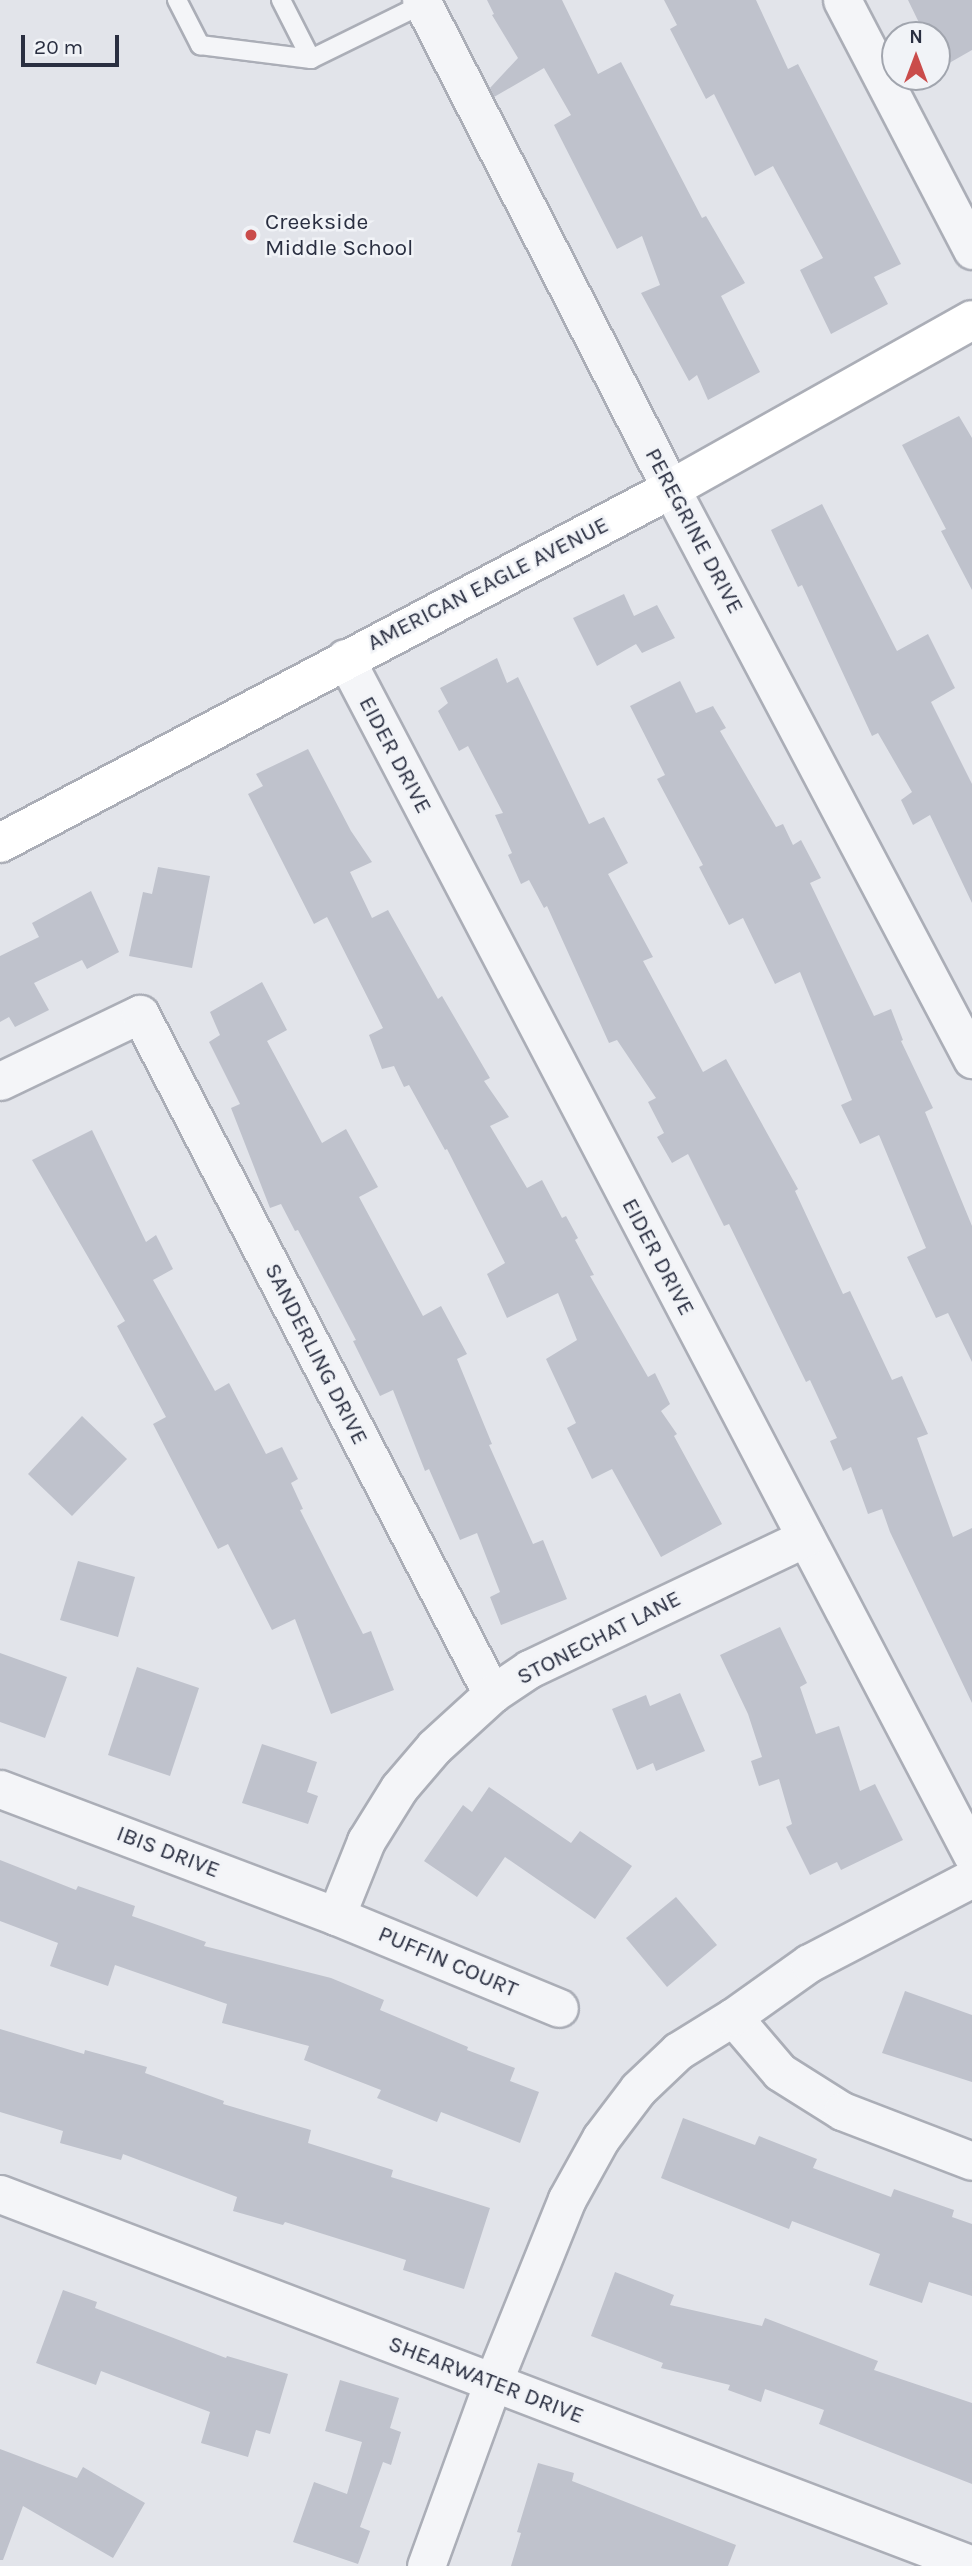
<!DOCTYPE html>
<style>
body{margin:0}
#map{position:relative;width:972px;height:2566px;overflow:hidden;background:#e2e4ea;font-family:Karla,sans-serif}
div>[style]{position:absolute}
.building>*{inset:0;background:#bfc2cc}
.roads{filter:drop-shadow(2px 0 #abaeb7) drop-shadow(-2px 0 #abaeb7) drop-shadow(0 2px #abaeb7) drop-shadow(0 -2px #abaeb7)}
.lane>*{height:18px;margin:-9px;padding:0 9px;transform-origin:9px;border-radius:9px;background:#f4f5f8}
.street>*{height:37px;margin:-18.5px;padding:0 18.5px;transform-origin:18.5px;border-radius:18.5px;background:#f4f5f8}
.secondary>*{height:38px;margin:-19px;padding:0 19px;transform-origin:19px;border-radius:19px;background:#fff}
.dots>*{width:19px;height:19px;translate:-50% -50%;box-sizing:border-box;border:4px solid #f1f3f7;border-radius:50%}
span{translate:-50% -50%;white-space:nowrap;text-align:center;line-height:1.15;-webkit-text-stroke:5px #f1f3f7;paint-order:stroke}
.poi-label{font-size:23px;color:#2a2f41}
.left{translate:0 -50%;text-align:left}
.street-label{font-size:23px;color:#2a2f41}
.north{position:absolute;left:881px;top:21px;width:70px;height:70px;box-sizing:border-box;background:#f1f3f7;border:2px solid #a1a5ae;border-radius:50%;rotate:0deg;font-size:19px;font-weight:700;line-height:28px;text-align:center;color:#2a2f41}
.north::after{content:'';display:block;margin:auto;width:24px;height:32px;background:#ca4c4b;clip-path:polygon(50% 0,100% 100%,50% 72%,0 100%)}
.scale{position:absolute;left:21px;top:35px;width:98px;height:32px;box-sizing:border-box;border:4px solid #2a2f41;border-top:0;padding-left:9px;font-size:21px;line-height:24px;white-space:nowrap;color:#2a2f41;-webkit-text-stroke:5px #f1f3f7;paint-order:stroke}
</style>
<div id="map">
<div class="building">
<div style="clip-path:polygon(487px 0,562px 0,598px 74px,621px 62px,702px 218px,706px 216px,745px 283px,721px 296px,760px 372px,708px 400px,697px 375px,689px 381px,641px 293px,660px 285px,642px 236px,617px 249px,554px 125px,571px 115px,544px 68px,494px 97px,490px 88px,518px 58px,492px 15px,494px 14px)"></div>
<div style="clip-path:polygon(664px 0,756px 0,788px 69px,798px 64px,901px 264px,874px 277px,888px 304px,831px 334px,800px 270px,823px 258px,773px 166px,755px 176px,714px 94px,706px 99px,670px 29px,677px 25px)"></div>
<div style="clip-path:polygon(908px 0,972px 0,972px 50px,937px 70px,937px 35px,925px 35px)"></div>
<div style="clip-path:polygon(959px 416px,972px 438px,972px 590px,941px 531px,946px 529px,902px 445px)"></div>
<div style="clip-path:polygon(822px 504px,897px 651px,928px 634px,955px 688px,931px 702px,972px 784px,972px 903px,930px 815px,913px 825px,901px 800px,912px 792px,878px 733px,872px 736px,802px 585px,798px 587px,771px 530px)"></div>
<div style="clip-path:polygon(624px 594px,634px 616px,657px 605px,675px 638px,642px 653px,636px 644px,597px 666px,573px 618px)"></div>
<div style="clip-path:polygon(497px 658px,507px 683px,518px 677px,589px 824px,604px 817px,628px 863px,608px 874px,653px 957px,643px 961px,703px 1072px,726px 1059px,798px 1189px,795px 1191px,843px 1294px,850px 1291px,892px 1380px,902px 1376px,928px 1434px,917px 1438px,953px 1537px,972px 1528px,972px 1703px,890px 1532px,882px 1509px,868px 1514px,851px 1467px,843px 1471px,830px 1441px,837px 1438px,810px 1380px,806px 1382px,729px 1224px,724px 1226px,688px 1154px,672px 1163px,657px 1137px,664px 1133px,648px 1102px,656px 1098px,617px 1040px,609px 1043px,547px 906px,544px 908px,529px 880px,521px 884px,508px 855px,512px 853px,495px 815px,503px 813px,468px 746px,459px 751px,438px 711px,448px 703px,440px 688px)"></div>
<div style="clip-path:polygon(680px 681px,696px 713px,713px 706px,726px 728px,720px 731px,776px 827px,783px 824px,793px 845px,801px 840px,821px 878px,810px 883px,874px 1016px,891px 1009px,903px 1040px,901px 1041px,933px 1108px,925px 1112px,972px 1226px,972px 1362px,948px 1313px,936px 1318px,907px 1257px,926px 1248px,879px 1135px,860px 1144px,841px 1105px,852px 1100px,800px 972px,775px 984px,743px 918px,729px 925px,699px 867px,703px 865px,657px 779px,665px 775px,630px 706px)"></div>
<div style="clip-path:polygon(308px 749px,351px 831px,372px 862px,350px 872px,372px 918px,388px 910px,438px 999px,442px 996px,490px 1078px,484px 1081px,509px 1117px,490px 1126px,527px 1188px,542px 1180px,562px 1218px,566px 1216px,578px 1238px,575px 1240px,594px 1275px,590px 1276px,648px 1377px,655px 1373px,670px 1404px,661px 1411px,677px 1434px,674px 1436px,722px 1524px,661px 1557px,612px 1469px,592px 1479px,567px 1428px,576px 1423px,546px 1359px,577px 1340px,558px 1293px,507px 1318px,487px 1274px,505px 1263px,447px 1149px,445px 1150px,409px 1085px,404px 1087px,394px 1066px,382px 1069px,369px 1035px,383px 1028px,327px 917px,314px 924px,248px 794px,263px 786px,256px 774px)"></div>
<div style="clip-path:polygon(158px 867px,210px 876px,192px 968px,129px 956px,143px 892px,152px 894px)"></div>
<div style="clip-path:polygon(91px 891px,119px 952px,87px 969px,82px 960px,34px 983px,49px 1010px,15px 1027px,9px 1017px,0 1022px,0 956px,39px 937px,32px 923px)"></div>
<div style="clip-path:polygon(262px 982px,287px 1030px,267px 1041px,322px 1143px,346px 1129px,378px 1187px,359px 1197px,423px 1316px,441px 1306px,467px 1354px,457px 1359px,492px 1444px,489px 1445px,533px 1544px,543px 1540px,567px 1599px,501px 1625px,490px 1597px,500px 1592px,477px 1533px,460px 1540px,429px 1469px,425px 1471px,393px 1390px,380px 1396px,353px 1341px,356px 1340px,298px 1230px,295px 1231px,281px 1204px,270px 1208px,231px 1108px,240px 1104px,209px 1042px,220px 1035px,210px 1012px)"></div>
<div style="clip-path:polygon(92px 1130px,146px 1242px,156px 1235px,173px 1269px,153px 1280px,215px 1391px,229px 1383px,266px 1454px,282px 1447px,298px 1479px,291px 1483px,303px 1509px,300px 1510px,363px 1634px,371px 1631px,394px 1690px,331px 1714px,295px 1619px,272px 1630px,228px 1544px,218px 1549px,153px 1424px,166px 1417px,117px 1326px,125px 1321px,32px 1160px)"></div>
<div style="clip-path:polygon(82px 1416px,127px 1459px,72px 1516px,28px 1474px)"></div>
<div style="clip-path:polygon(78px 1561px,135px 1577px,118px 1637px,60px 1620px)"></div>
<div style="clip-path:polygon(780px 1627px,807px 1683px,800px 1687px,816px 1734px,839px 1726px,860px 1791px,875px 1784px,903px 1840px,841px 1870px,837px 1862px,810px 1875px,786px 1827px,792px 1824px,779px 1779px,759px 1786px,751px 1761px,762px 1757px,748px 1714px,720px 1655px)"></div>
<div style="clip-path:polygon(0 1653px,67px 1677px,45px 1738px,0 1722px)"></div>
<div style="clip-path:polygon(137px 1667px,199px 1688px,170px 1776px,108px 1755px)"></div>
<div style="clip-path:polygon(680px 1693px,705px 1751px,656px 1771px,653px 1763px,637px 1770px,612px 1709px,646px 1695px,650px 1706px)"></div>
<div style="clip-path:polygon(262px 1744px,317px 1762px,307px 1792px,318px 1796px,308px 1824px,242px 1803px)"></div>
<div style="clip-path:polygon(489px 1787px,571px 1843px,580px 1831px,632px 1866px,595px 1919px,505px 1857px,477px 1897px,424px 1861px,463px 1805px,472px 1812px)"></div>
<div style="clip-path:polygon(0 1860px,76px 1890px,78px 1886px,135px 1906px,132px 1916px,206px 1942px,204px 1946px,331px 1978px,384px 2000px,380px 2010px,468px 2047px,467px 2050px,515px 2068px,510px 2081px,539px 2092px,520px 2143px,441px 2112px,437px 2122px,377px 2098px,381px 2090px,304px 2060px,309px 2046px,222px 2023px,227px 2004px,115px 1965px,108px 1986px,50px 1966px,58px 1943px,0 1921px)"></div>
<div style="clip-path:polygon(676px 1897px,717px 1945px,667px 1987px,626px 1938px)"></div>
<div style="clip-path:polygon(905px 1991px,972px 2015px,972px 2082px,882px 2053px)"></div>
<div style="clip-path:polygon(0 2029px,84px 2054px,85px 2050px,147px 2067px,145px 2073px,224px 2101px,223px 2104px,311px 2130px,308px 2143px,393px 2170px,391px 2177px,490px 2208px,464px 2289px,403px 2270px,406px 2260px,285px 2222px,283px 2225px,233px 2211px,237px 2197px,123px 2154px,121px 2160px,60px 2143px,63px 2131px,0 2112px)"></div>
<div style="clip-path:polygon(683px 2118px,755px 2145px,759px 2136px,817px 2159px,813px 2168px,891px 2197px,894px 2189px,954px 2210px,952px 2217px,972px 2224px,972px 2296px,929px 2282px,922px 2303px,869px 2285px,880px 2254px,792px 2221px,789px 2229px,661px 2178px)"></div>
<div style="clip-path:polygon(615px 2272px,674px 2295px,670px 2305px,762px 2326px,765px 2318px,878px 2361px,874px 2370px,972px 2403px,972px 2484px,819px 2424px,824px 2410px,765px 2389px,761px 2402px,728px 2390px,730px 2385px,661px 2368px,663px 2363px,591px 2336px)"></div>
<div style="clip-path:polygon(63px 2290px,97px 2302px,95px 2308px,226px 2358px,227px 2356px,288px 2374px,270px 2434px,256px 2430px,248px 2457px,201px 2443px,210px 2412px,101px 2371px,96px 2385px,36px 2363px)"></div>
<div style="clip-path:polygon(340px 2380px,399px 2398px,390px 2428px,401px 2432px,391px 2465px,383px 2462px,360px 2527px,370px 2531px,358px 2564px,293px 2542px,314px 2482px,347px 2494px,362px 2442px,325px 2431px)"></div>
<div style="clip-path:polygon(0 2449px,77px 2478px,83px 2467px,145px 2503px,113px 2558px,23px 2506px,3px 2560px,0 2560px)"></div>
<div style="clip-path:polygon(538px 2463px,574px 2473px,572px 2481px,736px 2545px,728px 2566px,511px 2566px,521px 2533px,517px 2532px)"></div>
</div>
<div class="roads">
<div class="lane">
<div style="left:177px;top:0;width:51px;rotate:62.9deg"></div>
<div style="left:200px;top:45px;width:112px;rotate:7.2deg"></div>
<div style="left:311px;top:59px;width:125px;rotate:-26.2deg"></div>
<div style="left:281px;top:0;width:66px;rotate:63deg"></div>
</div>
<div class="street">
<div style="left:421px;top:0;width:549px;rotate:62.92deg"></div>
<div style="left:671px;top:489px;width:645px;rotate:62.16deg"></div>
<div style="left:842px;top:0;width:282px;rotate:62.5deg"></div>
<div style="left:345px;top:658px;width:1351px;rotate:62.35deg"></div>
<div style="left:0;top:1081px;width:155px;rotate:-25.6deg"></div>
<div style="left:140px;top:1014px;width:766px;rotate:62.63deg"></div>
<div style="left:0;top:1789px;width:359px;rotate:20.7deg"></div>
<div style="left:336px;top:1916px;width:241px;rotate:22.4deg"></div>
<div style="left:336px;top:1916px;width:81px;rotate:-68.2deg"></div>
<div style="left:366px;top:1841px;width:62px;rotate:-58.1deg"></div>
<div style="left:399px;top:1788px;width:54px;rotate:-49.5deg"></div>
<div style="left:434px;top:1747px;width:79px;rotate:-42.4deg"></div>
<div style="left:492px;top:1694px;width:45px;rotate:-34deg"></div>
<div style="left:529px;top:1669px;width:306px;rotate:-25.4deg"></div>
<div style="left:733px;top:2017px;width:72px;rotate:49.5deg"></div>
<div style="left:780px;top:2072px;width:73px;rotate:32.2deg"></div>
<div style="left:842px;top:2111px;width:139px;rotate:21deg"></div>
<div style="left:0;top:2194px;width:1040px;rotate:20.89deg"></div>
<div style="left:426px;top:2566px;width:196px;rotate:-70deg"></div>
<div style="left:493px;top:2382px;width:197px;rotate:-68deg"></div>
<div style="left:567px;top:2199px;width:70px;rotate:-60.9deg"></div>
<div style="left:601px;top:2138px;width:61px;rotate:-52.9deg"></div>
<div style="left:638px;top:2089px;width:55px;rotate:-43.5deg"></div>
<div style="left:678px;top:2051px;width:65px;rotate:-31.7deg"></div>
<div style="left:733px;top:2017px;width:93px;rotate:-35.4deg"></div>
<div style="left:809px;top:1963px;width:184px;rotate:-27.5deg"></div>
</div>
<div class="secondary">
<div style="left:0;top:843px;width:759px;rotate:-27.81deg"></div>
<div style="left:671px;top:489px;width:345px;rotate:-29.3deg"></div>
</div>
</div>
<div class="dots">
<div style="left:251px;top:235px;background:#ca4c4b"></div>
</div>
<div class="poi-label">
<span class="left" style="left:265px;top:235px">Creekside<br>Middle School</span>
</div>
<div class="street-label">
<span style="left:694px;top:531px;rotate:62deg">PEREGRINE DRIVE</span>
<span style="left:488px;top:584px;rotate:-27deg">AMERICAN EAGLE AVENUE</span>
<span style="left:395px;top:755px;rotate:62deg">EIDER DRIVE</span>
<span style="left:658px;top:1257px;rotate:62deg">EIDER DRIVE</span>
<span style="left:316px;top:1354px;rotate:63deg">SANDERLING DRIVE</span>
<span style="left:599px;top:1638px;rotate:-27deg">STONECHAT LANE</span>
<span style="left:168px;top:1852px;rotate:21deg">IBIS DRIVE</span>
<span style="left:448px;top:1962px;rotate:23deg">PUFFIN COURT</span>
<span style="left:486px;top:2380px;rotate:21deg">SHEARWATER DRIVE</span>
</div>
<div class="north">N</div>
<div class="scale">20 m</div>
</div>
